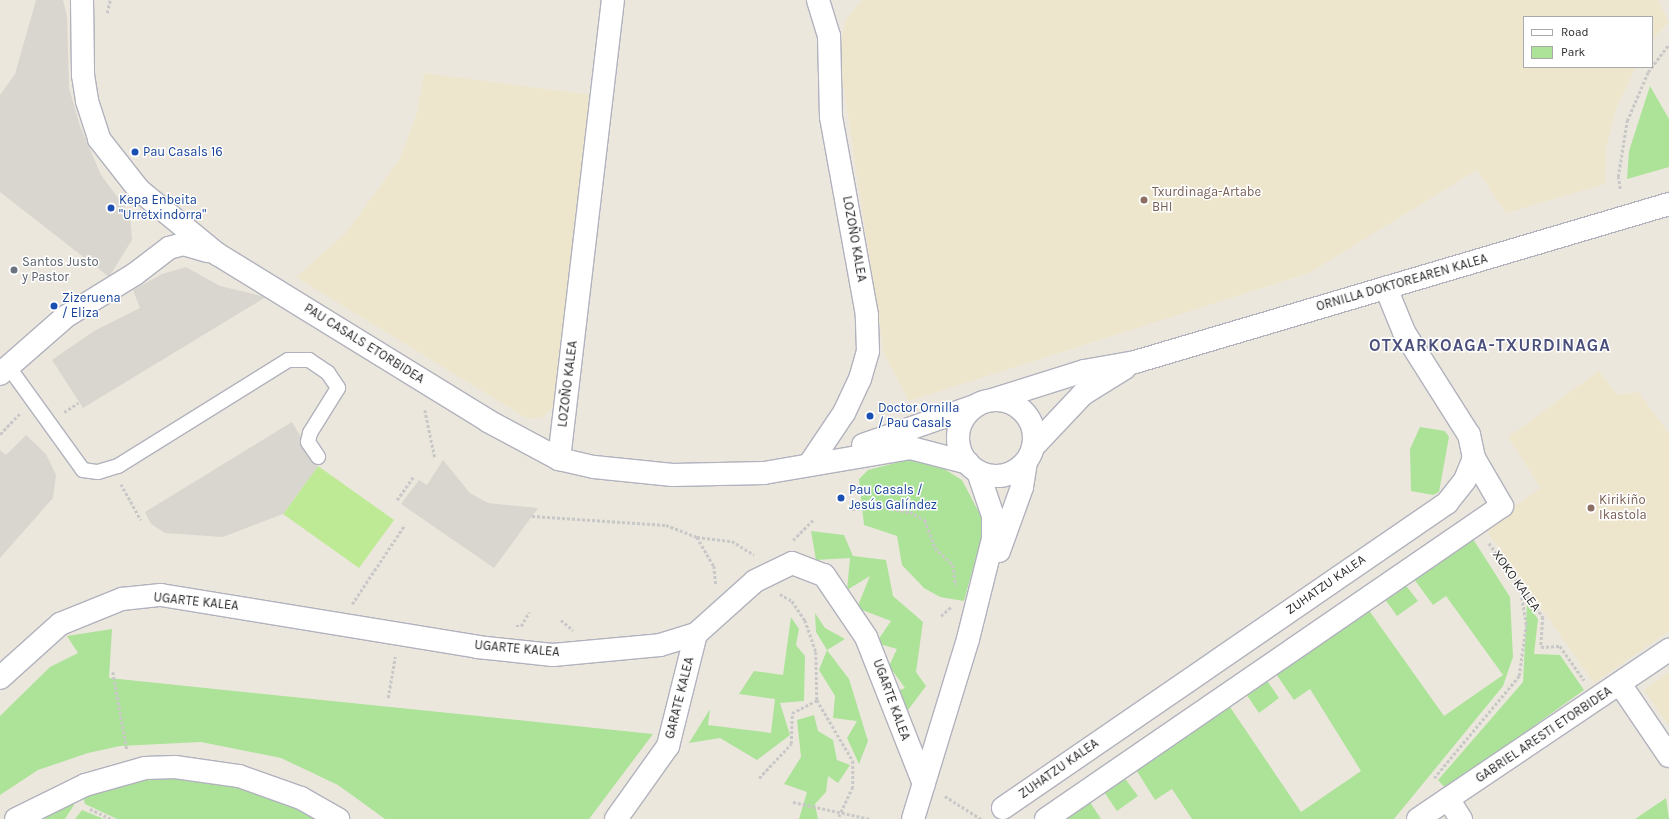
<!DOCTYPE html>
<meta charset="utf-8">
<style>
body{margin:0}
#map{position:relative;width:1669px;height:819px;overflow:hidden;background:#ece7dd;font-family:Karla,sans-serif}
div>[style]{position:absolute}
.education>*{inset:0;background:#eee6cc}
.green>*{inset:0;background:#ace399}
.pitch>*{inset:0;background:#beea95}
.plaza>*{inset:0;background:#d9d6cf}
.path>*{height:2.5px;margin-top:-1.25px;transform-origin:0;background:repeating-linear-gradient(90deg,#c8c8c8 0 3px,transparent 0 5px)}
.roads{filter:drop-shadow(1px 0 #b1b2be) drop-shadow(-1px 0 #b1b2be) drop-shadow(0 1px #b1b2be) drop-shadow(0 -1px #b1b2be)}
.lane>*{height:14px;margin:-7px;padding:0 7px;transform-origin:7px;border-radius:7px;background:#fff}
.street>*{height:22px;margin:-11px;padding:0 11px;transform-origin:11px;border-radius:11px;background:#fff}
.street>.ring{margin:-11px;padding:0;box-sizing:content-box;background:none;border:22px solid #fff;border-radius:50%}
.path-bridge>*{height:2.5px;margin-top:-1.25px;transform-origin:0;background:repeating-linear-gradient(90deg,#c8c8c8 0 3px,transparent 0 5px)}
.dots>*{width:11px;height:11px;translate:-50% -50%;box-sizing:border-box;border:2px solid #fff;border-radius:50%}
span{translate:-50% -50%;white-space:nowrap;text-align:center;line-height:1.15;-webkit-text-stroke:3px #fff;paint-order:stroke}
.transit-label{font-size:13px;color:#164399}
.left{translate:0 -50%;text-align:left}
.education-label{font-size:13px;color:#785e54}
.street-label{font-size:13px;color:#2b2b2b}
.worship-label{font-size:13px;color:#5b616d}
.district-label{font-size:17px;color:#4b4f7b;font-weight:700;letter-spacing:1px}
.legend{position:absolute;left:1523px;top:16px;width:130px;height:52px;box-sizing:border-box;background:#fff;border:1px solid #aaa;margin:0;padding:5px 7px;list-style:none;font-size:12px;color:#2b2b2b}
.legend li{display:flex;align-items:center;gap:8px;height:20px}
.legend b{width:20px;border:1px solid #aaa}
</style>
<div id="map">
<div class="education">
<div style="clip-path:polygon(862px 0,1658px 0,1669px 22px,1652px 40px,1652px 17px,1524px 17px,1524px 67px,1636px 67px,1616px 109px,1606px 149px,1605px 184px,1506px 213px,1477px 170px,1309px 273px,909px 401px,884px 354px,839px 56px,845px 21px)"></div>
<div style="clip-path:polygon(424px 73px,593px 95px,553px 406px,543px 417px,528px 419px,296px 277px,345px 234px,400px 159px,417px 113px)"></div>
<div style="clip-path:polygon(1599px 371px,1617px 395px,1638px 392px,1669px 433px,1669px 631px,1594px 683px,1484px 527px,1541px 488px,1508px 437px)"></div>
<div style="clip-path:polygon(1669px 672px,1669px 726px,1644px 690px)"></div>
</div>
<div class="green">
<div style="clip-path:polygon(1650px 86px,1669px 119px,1669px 167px,1627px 179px,1629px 151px)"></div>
<div style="clip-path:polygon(1420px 427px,1445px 431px,1449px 437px,1439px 492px,1433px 495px,1411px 491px,1410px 449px)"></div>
<div style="clip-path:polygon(907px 460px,936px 464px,962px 480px,985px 524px,964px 601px,940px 597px,924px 588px,902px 565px,897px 536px,864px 525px,859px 479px,868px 470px)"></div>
<div style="clip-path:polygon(811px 531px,844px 535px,853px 556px,886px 560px,893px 596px,923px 622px,916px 672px,926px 686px,905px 714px,897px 691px,905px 688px,889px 666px,897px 649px,876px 643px,891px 621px,857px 608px,870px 576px,847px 590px,850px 558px,816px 560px)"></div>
<div style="clip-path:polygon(1473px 539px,1510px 597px,1513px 657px,1503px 686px,1394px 819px,1192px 819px,1172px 789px,1155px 800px,1135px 768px,1228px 704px,1301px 812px,1361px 771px,1310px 689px,1294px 700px,1274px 671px,1368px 609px,1444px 716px,1503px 675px,1446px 596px,1433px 605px,1414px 579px)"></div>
<div style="clip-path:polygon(1404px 583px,1418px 601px,1397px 616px,1384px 598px)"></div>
<div style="clip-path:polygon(1527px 603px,1538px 619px,1534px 654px,1560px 655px,1584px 690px,1446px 789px,1438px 780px,1523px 682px)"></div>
<div style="clip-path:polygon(815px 613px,825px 628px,845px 639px,827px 650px,849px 679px,868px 741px,859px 764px,847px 738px,857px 721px,833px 718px,835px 696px,819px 670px,827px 650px,816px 632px)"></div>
<div style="clip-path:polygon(791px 617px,799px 629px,796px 645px,805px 656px,804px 701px,780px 703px,790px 735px,757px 760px,720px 738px,689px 743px,710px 709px,708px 725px,771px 733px,775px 699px,739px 694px,754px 671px,783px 675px)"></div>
<div style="clip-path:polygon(112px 629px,109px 678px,653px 734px,589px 819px,385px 819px,338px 785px,281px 758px,201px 742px,120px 746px,88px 753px,38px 770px,0 795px,0 716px,50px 667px,78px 653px,67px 636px)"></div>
<div style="clip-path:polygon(1266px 679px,1279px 698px,1259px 713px,1246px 694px)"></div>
<div style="clip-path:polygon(814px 715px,818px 731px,833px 740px,837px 760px,850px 765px,838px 783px,828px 776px,826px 792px,815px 804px,818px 819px,799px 819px,807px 792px,784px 784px,801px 757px,797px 720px)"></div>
<div style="clip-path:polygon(177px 776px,232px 783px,274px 796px,321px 819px,117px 819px,85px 804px,83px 797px,120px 783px)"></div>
<div style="clip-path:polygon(1124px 777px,1138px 796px,1117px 811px,1104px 792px)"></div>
<div style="clip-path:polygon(72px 798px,74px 805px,65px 819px,25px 819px)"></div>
<div style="clip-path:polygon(1666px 798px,1669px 819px,1635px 819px)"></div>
<div style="clip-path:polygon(1088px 799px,1101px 819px,1060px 819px)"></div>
<div style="clip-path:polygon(82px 810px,104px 819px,75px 819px)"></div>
</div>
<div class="pitch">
<div style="clip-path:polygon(318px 466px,394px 520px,359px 568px,283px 514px)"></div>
</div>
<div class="plaza">
<div style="clip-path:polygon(36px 0,63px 0,67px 16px,69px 88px,80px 126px,101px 175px,130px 214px,132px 240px,109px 277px,0 192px,0 95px,15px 74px)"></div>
<div style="clip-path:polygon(186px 267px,220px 286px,266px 297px,83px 408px,52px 360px,94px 331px,140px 308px,133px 290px,162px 274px)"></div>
<div style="clip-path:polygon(292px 422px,318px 466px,283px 514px,223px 537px,165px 533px,151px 524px,145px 512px)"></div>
<div style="clip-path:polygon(26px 435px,46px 454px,56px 475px,53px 498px,0 558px,0 450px,6px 455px)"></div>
<div style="clip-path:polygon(443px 460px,470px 493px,488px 503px,538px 508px,494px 568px,401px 504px,419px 480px,427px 485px)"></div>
</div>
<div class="path">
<div style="left:107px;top:13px;width:13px;rotate:-77deg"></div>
<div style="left:1620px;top:189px;width:12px;rotate:-99deg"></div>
<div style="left:1618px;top:177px;width:57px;rotate:-80.9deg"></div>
<div style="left:1627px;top:121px;width:53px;rotate:-66.8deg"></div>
<div style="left:1648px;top:72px;width:35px;rotate:-53deg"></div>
<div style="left:425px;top:410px;width:49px;rotate:78.2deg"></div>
<div style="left:64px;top:412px;width:17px;rotate:-33deg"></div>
<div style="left:0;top:434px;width:28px;rotate:-46deg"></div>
<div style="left:121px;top:484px;width:41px;rotate:60.9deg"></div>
<div style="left:397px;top:500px;width:29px;rotate:-55deg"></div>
<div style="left:852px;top:509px;width:29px;rotate:-4deg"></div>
<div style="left:881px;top:507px;width:29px;rotate:10deg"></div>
<div style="left:910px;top:512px;width:17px;rotate:28deg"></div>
<div style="left:925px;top:520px;width:30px;rotate:70deg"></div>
<div style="left:935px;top:548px;width:25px;rotate:43deg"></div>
<div style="left:953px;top:565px;width:21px;rotate:82deg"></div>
<div style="left:532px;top:516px;width:134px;rotate:3.8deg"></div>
<div style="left:666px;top:525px;width:33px;rotate:21deg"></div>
<div style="left:697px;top:537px;width:34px;rotate:60deg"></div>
<div style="left:714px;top:566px;width:18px;rotate:84deg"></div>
<div style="left:697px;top:537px;width:35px;rotate:7deg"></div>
<div style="left:732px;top:541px;width:26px;rotate:32deg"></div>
<div style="left:793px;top:540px;width:30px;rotate:-45deg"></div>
<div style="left:1489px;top:543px;width:92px;rotate:53.9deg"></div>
<div style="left:1543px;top:617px;width:30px;rotate:94deg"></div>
<div style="left:1541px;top:647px;width:19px;rotate:-3deg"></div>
<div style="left:1560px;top:646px;width:42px;rotate:54.8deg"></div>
<div style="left:780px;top:594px;width:14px;rotate:30deg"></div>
<div style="left:792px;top:601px;width:23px;rotate:56deg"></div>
<div style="left:805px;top:620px;width:34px;rotate:71deg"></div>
<div style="left:816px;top:652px;width:48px;rotate:88.8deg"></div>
<div style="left:817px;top:700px;width:71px;rotate:59.5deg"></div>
<div style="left:853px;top:761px;width:26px;rotate:90deg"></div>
<div style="left:853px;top:787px;width:35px;rotate:115deg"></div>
<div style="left:352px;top:604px;width:94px;rotate:-56.3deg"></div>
<div style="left:941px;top:616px;width:13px;rotate:-42deg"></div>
<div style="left:561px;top:620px;width:16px;rotate:40deg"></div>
<div style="left:516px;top:626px;width:5px"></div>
<div style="left:521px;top:626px;width:16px;rotate:-60deg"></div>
<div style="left:113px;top:672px;width:79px;rotate:79.8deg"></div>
<div style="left:388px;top:698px;width:42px;rotate:-80.3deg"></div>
<div style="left:759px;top:778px;width:47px;rotate:-46.7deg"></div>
<div style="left:791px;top:744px;width:31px;rotate:-88deg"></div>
<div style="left:792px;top:713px;width:28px;rotate:-27deg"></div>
<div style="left:1434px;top:778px;width:133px;rotate:-50.2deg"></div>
<div style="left:1519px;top:676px;width:51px;rotate:-82.2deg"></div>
<div style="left:1526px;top:625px;width:37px;rotate:-99deg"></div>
<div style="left:945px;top:796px;width:43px;rotate:32.6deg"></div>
<div style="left:90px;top:809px;width:23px;rotate:25deg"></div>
</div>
<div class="roads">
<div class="lane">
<div style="left:8px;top:366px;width:128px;rotate:54.2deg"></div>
<div style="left:83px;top:470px;width:15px;rotate:8deg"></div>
<div style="left:98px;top:472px;width:21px;rotate:-17deg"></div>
<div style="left:118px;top:466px;width:200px;rotate:-31.9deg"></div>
<div style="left:288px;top:360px;width:21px"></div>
<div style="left:309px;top:360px;width:23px;rotate:34deg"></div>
<div style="left:328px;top:373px;width:18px;rotate:56deg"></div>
<div style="left:338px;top:388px;width:53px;rotate:121.9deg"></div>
<div style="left:310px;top:433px;width:9px;rotate:103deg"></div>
<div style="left:308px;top:442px;width:18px;rotate:56deg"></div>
</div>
<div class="street">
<div style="left:82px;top:0;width:75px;rotate:89.2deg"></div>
<div style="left:83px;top:75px;width:26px;rotate:81deg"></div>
<div style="left:87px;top:101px;width:40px;rotate:72deg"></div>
<div style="left:99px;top:139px;width:65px;rotate:51.9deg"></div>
<div style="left:139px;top:190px;width:101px;rotate:39.4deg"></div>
<div style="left:217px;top:254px;width:318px;rotate:31.6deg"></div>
<div style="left:488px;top:421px;width:81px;rotate:28.2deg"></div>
<div style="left:559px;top:459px;width:36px;rotate:13deg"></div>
<div style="left:594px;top:467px;width:79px;rotate:5.8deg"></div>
<div style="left:673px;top:475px;width:91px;rotate:-1.3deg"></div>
<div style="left:764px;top:473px;width:149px;rotate:-9.7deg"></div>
<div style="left:911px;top:448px;width:59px;rotate:14.7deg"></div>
<div style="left:0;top:374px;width:86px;rotate:-41.2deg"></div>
<div style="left:65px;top:317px;width:82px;rotate:-31.6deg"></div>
<div style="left:135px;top:274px;width:43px;rotate:-37.4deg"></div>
<div style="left:169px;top:248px;width:15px;rotate:-16deg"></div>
<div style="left:183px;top:244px;width:26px;rotate:16deg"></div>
<div style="left:992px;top:400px;width:96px;rotate:-17.5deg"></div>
<div style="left:1084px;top:371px;width:52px;rotate:-10deg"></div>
<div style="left:1135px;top:362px;width:557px;rotate:-16.48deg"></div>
<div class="ring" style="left:958px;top:400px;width:54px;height:54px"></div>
<div style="left:863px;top:445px;width:121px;rotate:-19.3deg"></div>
<div style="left:1033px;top:447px;width:73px;rotate:-46.7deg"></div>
<div style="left:1083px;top:394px;width:49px;rotate:-31.8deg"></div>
<div style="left:559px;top:459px;width:462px;rotate:-83.3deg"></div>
<div style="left:809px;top:465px;width:63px;rotate:-56.1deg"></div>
<div style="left:844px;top:413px;width:38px;rotate:-65deg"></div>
<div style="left:860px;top:379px;width:29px;rotate:-74deg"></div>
<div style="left:868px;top:351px;width:36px;rotate:-92deg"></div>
<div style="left:867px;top:315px;width:201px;rotate:-100.3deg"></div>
<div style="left:831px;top:117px;width:81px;rotate:-91.4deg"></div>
<div style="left:829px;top:36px;width:38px;rotate:-107deg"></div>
<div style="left:999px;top:551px;width:68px;rotate:-70.2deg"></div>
<div style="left:1022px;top:487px;width:24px;rotate:-81deg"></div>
<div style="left:0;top:678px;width:81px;rotate:-42deg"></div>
<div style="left:60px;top:624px;width:67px;rotate:-22deg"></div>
<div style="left:122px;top:599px;width:39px;rotate:-6deg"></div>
<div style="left:161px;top:595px;width:320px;rotate:9.3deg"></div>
<div style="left:477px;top:647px;width:76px;rotate:6deg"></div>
<div style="left:553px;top:655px;width:107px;rotate:-5.3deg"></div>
<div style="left:660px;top:645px;width:38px;rotate:-17deg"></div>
<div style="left:696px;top:634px;width:79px;rotate:-41.9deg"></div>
<div style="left:755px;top:581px;width:41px;rotate:-25.9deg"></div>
<div style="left:792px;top:563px;width:34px;rotate:21deg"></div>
<div style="left:824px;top:575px;width:75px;rotate:55.9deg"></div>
<div style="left:866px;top:637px;width:158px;rotate:68.5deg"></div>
<div style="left:1620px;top:684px;width:87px;rotate:55.8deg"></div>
<div style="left:1448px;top:799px;width:24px;rotate:57deg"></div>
<div style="left:1003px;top:808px;width:539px;rotate:-34.49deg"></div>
<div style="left:1447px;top:503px;width:29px;rotate:-52deg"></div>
<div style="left:1465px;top:480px;width:24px;rotate:-68deg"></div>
<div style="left:1474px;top:458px;width:24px;rotate:-102deg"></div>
<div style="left:1469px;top:435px;width:122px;rotate:-122.3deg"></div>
<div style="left:1404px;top:332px;width:48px;rotate:-112.2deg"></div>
<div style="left:16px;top:819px;width:77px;rotate:-26.2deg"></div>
<div style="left:85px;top:785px;width:62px;rotate:-15.8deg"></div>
<div style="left:145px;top:768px;width:30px;rotate:-2deg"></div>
<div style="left:175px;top:767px;width:65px;rotate:8deg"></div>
<div style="left:239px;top:776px;width:66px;rotate:19.5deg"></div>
<div style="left:301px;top:798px;width:43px;rotate:29.6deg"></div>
<div style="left:616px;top:819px;width:90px;rotate:-54.5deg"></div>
<div style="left:668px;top:746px;width:115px;rotate:-76deg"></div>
<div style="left:913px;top:819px;width:188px;rotate:-73deg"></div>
<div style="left:968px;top:639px;width:103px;rotate:-76deg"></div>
<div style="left:993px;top:539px;width:23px;rotate:-90deg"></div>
<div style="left:993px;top:516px;width:46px;rotate:-108.8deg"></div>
<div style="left:1046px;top:819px;width:553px;rotate:-34.47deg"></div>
<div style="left:1502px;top:506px;width:56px;rotate:-120.3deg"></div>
<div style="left:1418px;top:819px;width:303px;rotate:-34deg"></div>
</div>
</div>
<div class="path-bridge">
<div style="left:793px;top:802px;width:79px;rotate:12.4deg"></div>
</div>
<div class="dots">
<div style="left:135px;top:152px;background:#1a4fb4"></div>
<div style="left:1144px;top:200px;background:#8d6e63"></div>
<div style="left:111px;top:208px;background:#1a4fb4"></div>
<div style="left:14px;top:270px;background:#6b7280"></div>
<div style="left:54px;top:306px;background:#1a4fb4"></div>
<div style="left:870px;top:416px;background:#1a4fb4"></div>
<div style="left:841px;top:498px;background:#1a4fb4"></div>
<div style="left:1591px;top:508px;background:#8d6e63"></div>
</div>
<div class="transit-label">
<span class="left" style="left:143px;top:152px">Pau Casals 16</span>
<span class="left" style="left:119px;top:208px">Kepa Enbeita<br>"Urretxindorra"</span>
<span class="left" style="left:62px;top:306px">Zizeruena<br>/ Eliza</span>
<span class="left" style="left:878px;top:416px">Doctor Ornilla<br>/ Pau Casals</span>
<span class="left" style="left:849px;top:498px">Pau Casals /<br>Jesús Galíndez</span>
</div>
<div class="education-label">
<span class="left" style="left:1152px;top:200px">Txurdinaga-Artabe<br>BHI</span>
<span class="left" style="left:1599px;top:508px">Kirikiño<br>Ikastola</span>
</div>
<div class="street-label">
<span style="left:854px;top:239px;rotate:80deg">LOZOÑO KALEA</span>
<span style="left:1402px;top:283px;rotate:-16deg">ORNILLA DOKTOREAREN KALEA</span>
<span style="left:364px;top:344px;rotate:32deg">PAU CASALS ETORBIDEA</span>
<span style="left:568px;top:384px;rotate:-83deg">LOZOÑO KALEA</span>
<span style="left:1516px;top:581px;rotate:54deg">XOKO KALEA</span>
<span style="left:1326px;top:585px;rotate:-35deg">ZUHATZU KALEA</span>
<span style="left:196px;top:602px;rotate:6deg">UGARTE KALEA</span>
<span style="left:517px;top:649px;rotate:5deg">UGARTE KALEA</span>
<span style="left:680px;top:698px;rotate:-76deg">GARATE KALEA</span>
<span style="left:891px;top:700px;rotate:70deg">UGARTE KALEA</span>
<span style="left:1544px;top:735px;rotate:-34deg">GABRIEL ARESTI ETORBIDEA</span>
<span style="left:1059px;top:769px;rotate:-35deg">ZUHATZU KALEA</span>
</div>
<div class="worship-label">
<span class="left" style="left:22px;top:270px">Santos Justo<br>y Pastor</span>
</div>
<div class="district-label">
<span style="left:1490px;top:346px">OTXARKOAGA-TXURDINAGA</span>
</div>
<ul class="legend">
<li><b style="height:5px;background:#fff"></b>Road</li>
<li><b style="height:11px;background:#ace399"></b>Park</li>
</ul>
</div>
